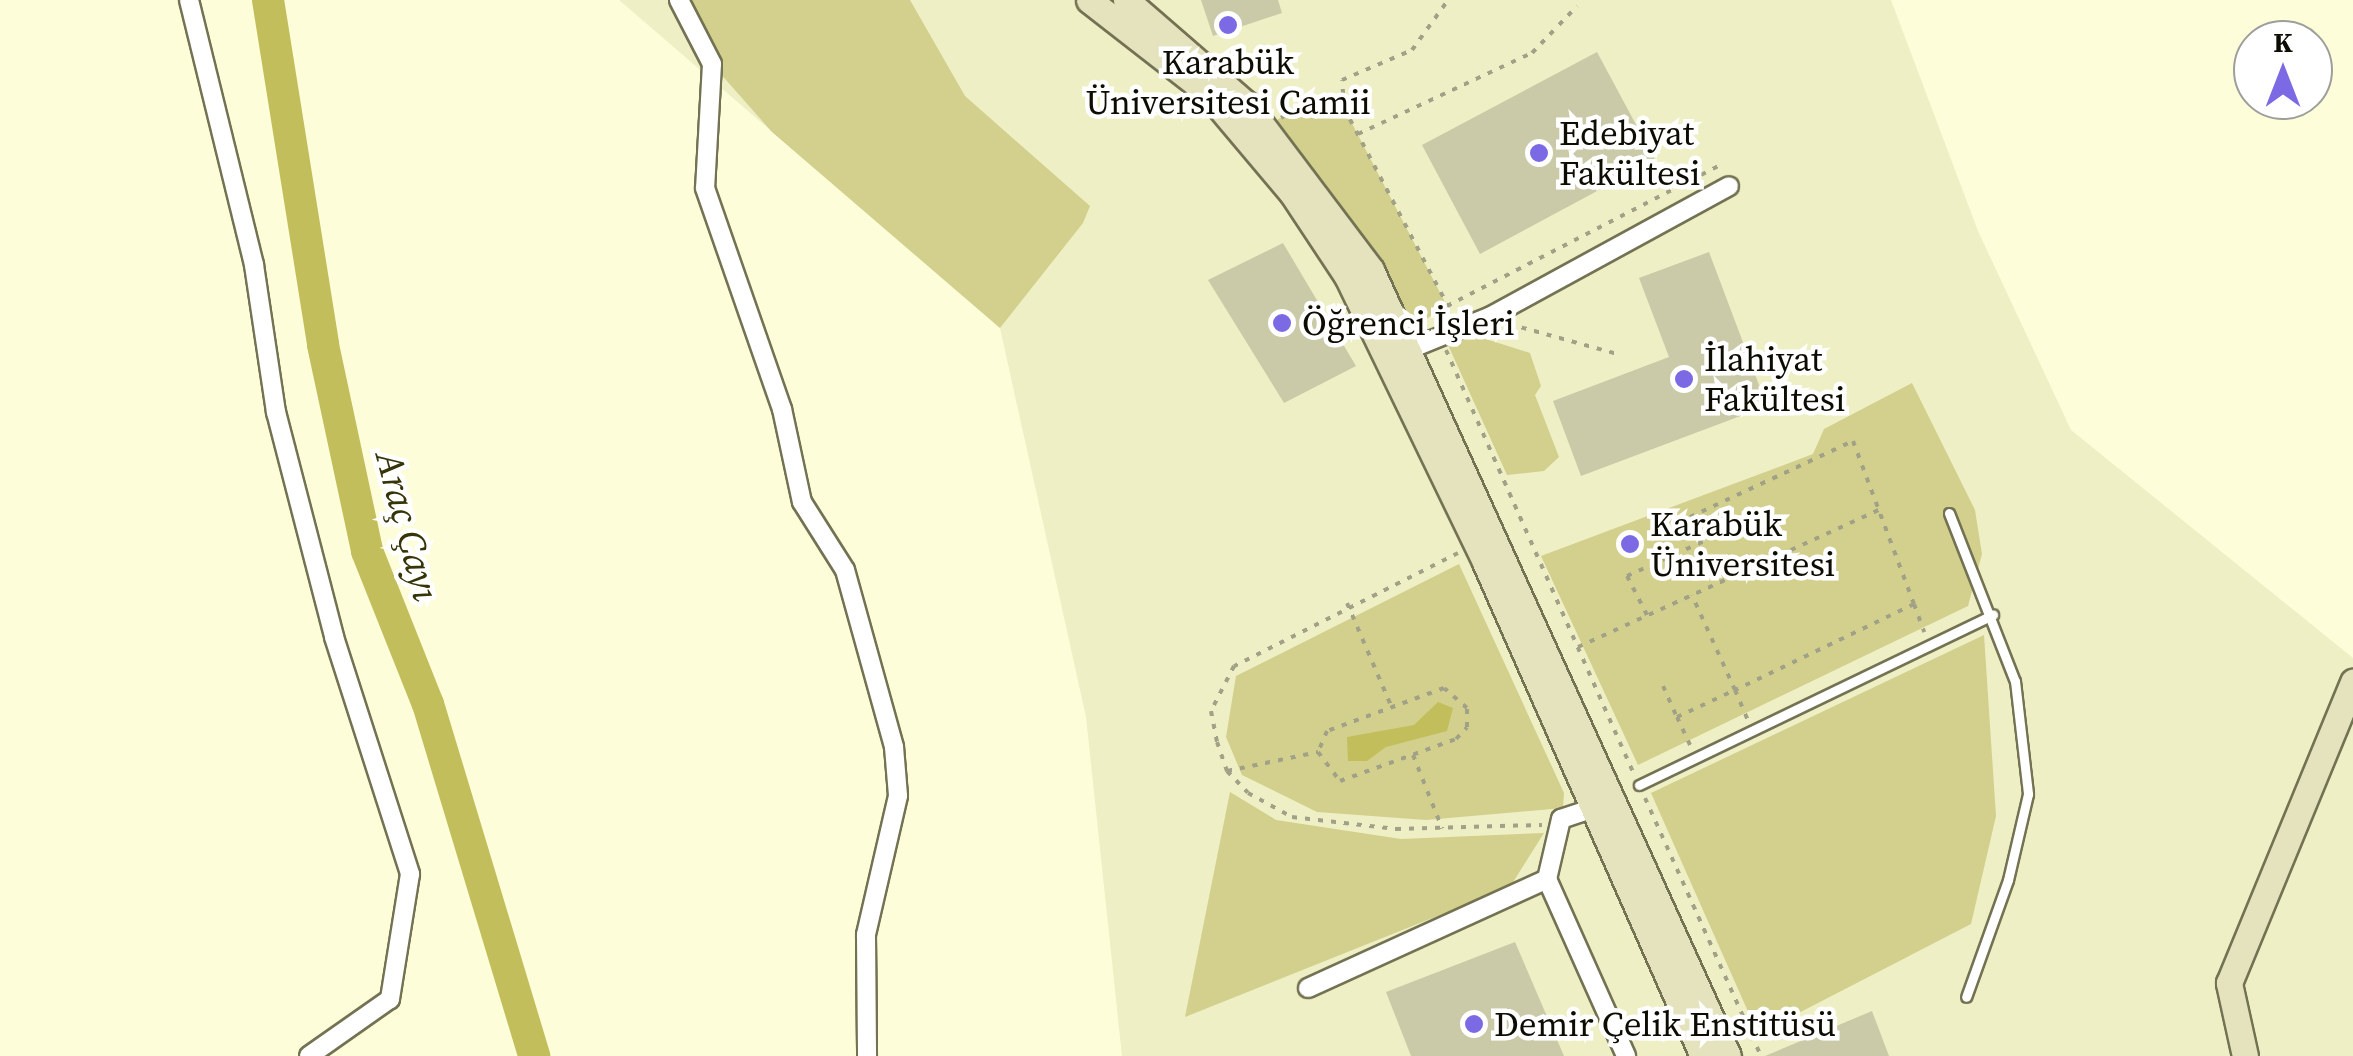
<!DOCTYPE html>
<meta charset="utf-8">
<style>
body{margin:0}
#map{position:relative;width:2353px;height:1056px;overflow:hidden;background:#fdfdd9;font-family:"Source Serif 4",serif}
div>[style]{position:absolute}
.built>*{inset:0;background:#efefc5}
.green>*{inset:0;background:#d2d08c}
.water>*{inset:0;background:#c2be5c}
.river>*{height:32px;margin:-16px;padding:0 16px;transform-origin:16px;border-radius:16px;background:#c2be5c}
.building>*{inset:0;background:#cacaa8}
.path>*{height:4px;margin-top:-2px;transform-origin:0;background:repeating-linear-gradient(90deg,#a1a187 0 5px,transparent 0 13px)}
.roads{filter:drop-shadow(2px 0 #737253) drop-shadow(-2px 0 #737253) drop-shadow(0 2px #737253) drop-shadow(0 -2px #737253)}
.lane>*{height:9px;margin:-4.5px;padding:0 4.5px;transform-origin:4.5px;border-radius:4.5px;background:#fff}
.street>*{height:18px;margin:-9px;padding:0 9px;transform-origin:9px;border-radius:9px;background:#fff}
.secondary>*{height:25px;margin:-12.5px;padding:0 12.5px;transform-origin:12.5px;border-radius:12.5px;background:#e4e3be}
.dots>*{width:28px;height:28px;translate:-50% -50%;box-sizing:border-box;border:5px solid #fff;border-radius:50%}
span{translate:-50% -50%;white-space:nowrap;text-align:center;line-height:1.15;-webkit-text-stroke:9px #fff;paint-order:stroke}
.poi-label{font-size:35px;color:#0d0c03}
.left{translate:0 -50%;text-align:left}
.water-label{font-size:38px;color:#363409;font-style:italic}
.north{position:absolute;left:2233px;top:20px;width:100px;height:100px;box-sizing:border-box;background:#fff;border:2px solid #9e9e9a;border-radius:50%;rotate:0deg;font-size:28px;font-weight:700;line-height:40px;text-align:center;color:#0d0c03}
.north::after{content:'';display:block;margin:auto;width:35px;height:45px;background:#7c69e4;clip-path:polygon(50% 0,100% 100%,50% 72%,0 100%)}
</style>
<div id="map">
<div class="built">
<div style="clip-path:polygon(619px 0,1891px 0,1978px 231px,2071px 430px,2353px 658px,2353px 1056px,1122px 1056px,1086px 717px,1000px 328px)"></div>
</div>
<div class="green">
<div style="clip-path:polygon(679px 0,910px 0,965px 96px,1090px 206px,1083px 223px,1000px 328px,772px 132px,712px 64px)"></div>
<div style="clip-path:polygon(1296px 108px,1344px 108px,1447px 306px,1412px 328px,1380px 260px,1277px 120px)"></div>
<div style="clip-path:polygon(1470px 334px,1530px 353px,1541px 386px,1535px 395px,1559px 457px,1544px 471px,1507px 475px,1448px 345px)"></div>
<div style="clip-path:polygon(1912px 383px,1975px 510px,1982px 554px,1968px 606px,1638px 765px,1541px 556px,1813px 454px,1824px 429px)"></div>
<div style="clip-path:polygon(1459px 564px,1564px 793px,1563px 808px,1426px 820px,1317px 812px,1242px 775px,1226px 737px,1236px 676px)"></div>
<div style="clip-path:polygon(1984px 635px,1996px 816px,1971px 924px,1758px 1034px,1651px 793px)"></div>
<div style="clip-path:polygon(1230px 792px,1276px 820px,1401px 839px,1544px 833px,1510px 887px,1185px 1017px)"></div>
</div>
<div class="water">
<div style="clip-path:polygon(1438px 702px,1453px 708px,1447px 731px,1386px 747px,1367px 761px,1348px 761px,1347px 737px,1414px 725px)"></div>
</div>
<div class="river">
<div style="left:268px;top:0;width:349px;rotate:80.9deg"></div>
<div style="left:323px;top:345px;width:211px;rotate:77.9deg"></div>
<div style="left:367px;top:551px;width:165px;rotate:68.3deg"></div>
<div style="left:428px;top:704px;width:368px;rotate:73.2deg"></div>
</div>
<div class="building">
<div style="clip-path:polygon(1201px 0,1278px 0,1282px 13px,1213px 36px)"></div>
<div style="clip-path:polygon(1597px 52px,1655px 160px,1480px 254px,1422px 145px)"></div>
<div style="clip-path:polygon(1283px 243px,1356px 366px,1284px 403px,1208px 280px)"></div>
<div style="clip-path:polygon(1709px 252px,1767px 406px,1581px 476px,1553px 401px,1669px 357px,1639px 278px)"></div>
<div style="clip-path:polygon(1515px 942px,1564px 1056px,1411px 1056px,1386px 992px)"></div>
<div style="clip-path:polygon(1872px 1011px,1889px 1056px,1765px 1056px)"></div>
</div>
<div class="path">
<div style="left:1344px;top:107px;width:27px;rotate:-94deg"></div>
<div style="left:1342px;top:80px;width:76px;rotate:-23.2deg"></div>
<div style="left:1412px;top:50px;width:62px;rotate:-54.2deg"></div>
<div style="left:1281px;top:118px;width:18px;rotate:-34deg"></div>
<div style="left:1296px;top:108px;width:48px"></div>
<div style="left:1344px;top:108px;width:230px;rotate:62.3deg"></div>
<div style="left:1358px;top:134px;width:192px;rotate:-25deg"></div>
<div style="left:1532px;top:53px;width:65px;rotate:-46.2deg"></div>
<div style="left:1447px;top:306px;width:307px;rotate:-27.3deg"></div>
<div style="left:1509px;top:324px;width:112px;rotate:15.5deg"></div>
<div style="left:1446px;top:350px;width:466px;rotate:66.1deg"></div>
<div style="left:1458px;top:553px;width:251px;rotate:153.2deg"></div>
<div style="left:1234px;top:666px;width:51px;rotate:117.1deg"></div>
<div style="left:1211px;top:711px;width:32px;rotate:79deg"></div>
<div style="left:1217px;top:742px;width:31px;rotate:71deg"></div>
<div style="left:1227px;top:771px;width:30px;rotate:46deg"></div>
<div style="left:1248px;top:793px;width:50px;rotate:28.6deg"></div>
<div style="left:1292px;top:817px;width:105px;rotate:6.6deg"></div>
<div style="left:1396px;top:829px;width:146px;rotate:-1.6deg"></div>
<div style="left:1347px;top:603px;width:114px;rotate:66.8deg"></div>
<div style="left:1914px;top:604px;width:30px;rotate:70deg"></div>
<div style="left:1647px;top:615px;width:44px;rotate:-117.1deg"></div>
<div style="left:1627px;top:576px;width:85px;rotate:-24.4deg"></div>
<div style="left:1704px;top:541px;width:28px;rotate:-120deg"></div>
<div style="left:1690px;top:517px;width:180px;rotate:-25deg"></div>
<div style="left:1853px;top:441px;width:174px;rotate:69.5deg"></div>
<div style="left:1914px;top:604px;width:199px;rotate:154.3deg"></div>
<div style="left:1735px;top:690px;width:104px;rotate:-114.4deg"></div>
<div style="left:1578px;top:647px;width:333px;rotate:-24.5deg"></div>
<div style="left:1663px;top:686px;width:34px;rotate:66deg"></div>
<div style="left:1677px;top:717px;width:64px;rotate:-25deg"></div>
<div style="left:1735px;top:690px;width:33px;rotate:67deg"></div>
<div style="left:1677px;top:717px;width:31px;rotate:65deg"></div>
<div style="left:1413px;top:755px;width:79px;rotate:68.3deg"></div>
<div style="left:1227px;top:771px;width:93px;rotate:-11.8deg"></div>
<div style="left:1318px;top:752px;width:36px;rotate:53deg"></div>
<div style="left:1340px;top:781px;width:123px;rotate:-19.9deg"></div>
<div style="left:1456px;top:739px;width:16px;rotate:-47deg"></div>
<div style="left:1467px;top:727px;width:19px;rotate:-90deg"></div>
<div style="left:1467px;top:708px;width:30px;rotate:-139deg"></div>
<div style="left:1444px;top:688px;width:125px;rotate:159.8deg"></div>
<div style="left:1327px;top:731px;width:23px;rotate:113deg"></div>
<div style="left:1645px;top:798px;width:283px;rotate:65.8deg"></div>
</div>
<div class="roads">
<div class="lane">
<div style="left:1949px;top:513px;width:180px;rotate:68.6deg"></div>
<div style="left:2015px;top:681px;width:114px;rotate:83.4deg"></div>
<div style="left:2028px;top:794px;width:88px;rotate:103.1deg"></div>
<div style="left:2008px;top:880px;width:124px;rotate:109.7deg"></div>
<div style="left:1639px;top:785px;width:393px;rotate:-25.7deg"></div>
</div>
<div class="street">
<div style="left:189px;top:0;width:273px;rotate:76.2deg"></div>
<div style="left:254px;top:265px;width:149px;rotate:81.5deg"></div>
<div style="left:276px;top:412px;width:232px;rotate:75.5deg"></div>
<div style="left:334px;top:637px;width:249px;rotate:72.2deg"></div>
<div style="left:410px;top:874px;width:127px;rotate:99.1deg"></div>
<div style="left:390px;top:999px;width:99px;rotate:144.9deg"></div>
<div style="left:679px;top:0;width:72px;rotate:62.7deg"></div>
<div style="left:712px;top:64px;width:124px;rotate:93.2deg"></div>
<div style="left:705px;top:188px;width:234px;rotate:70.8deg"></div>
<div style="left:782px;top:409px;width:95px;rotate:77.9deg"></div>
<div style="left:802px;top:502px;width:80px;rotate:57.7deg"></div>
<div style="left:845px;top:570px;width:184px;rotate:74.5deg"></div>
<div style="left:894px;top:747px;width:49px;rotate:85.3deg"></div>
<div style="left:898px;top:796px;width:143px;rotate:103deg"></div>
<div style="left:866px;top:935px;width:121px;rotate:89.5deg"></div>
<div style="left:1400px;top:353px;width:98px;rotate:-22.1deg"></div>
<div style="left:1491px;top:316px;width:271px;rotate:-28.6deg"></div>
<div style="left:1603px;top:805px;width:44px;rotate:161.6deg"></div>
<div style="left:1561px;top:819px;width:62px;rotate:103.1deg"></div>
<div style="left:1547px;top:879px;width:194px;rotate:65.9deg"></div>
<div style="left:1308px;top:988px;width:263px;rotate:-24.5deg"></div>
</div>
<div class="secondary">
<div style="left:1089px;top:0;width:148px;rotate:37.9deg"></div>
<div style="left:1206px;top:91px;width:133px;rotate:49.9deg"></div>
<div style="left:1292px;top:193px;width:100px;rotate:56.5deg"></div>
<div style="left:1347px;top:276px;width:318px;rotate:64.2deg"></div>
<div style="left:1485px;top:562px;width:540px;rotate:66.19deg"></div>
<div style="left:1126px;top:0;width:159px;rotate:40.9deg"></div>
<div style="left:1246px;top:104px;width:208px;rotate:53deg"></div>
<div style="left:1371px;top:270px;width:863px;rotate:65.57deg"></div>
<div style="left:2245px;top:1056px;width:75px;rotate:-102.4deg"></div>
<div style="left:2229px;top:983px;width:326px;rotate:-67.6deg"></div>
</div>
</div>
<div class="dots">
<div style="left:1228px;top:25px;background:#7c69e4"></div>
<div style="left:1539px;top:153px;background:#7c69e4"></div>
<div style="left:1282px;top:323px;background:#7c69e4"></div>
<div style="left:1684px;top:379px;background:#7c69e4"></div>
<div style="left:1630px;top:544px;background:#7c69e4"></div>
<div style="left:1474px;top:1024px;background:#7c69e4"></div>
</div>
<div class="poi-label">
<span style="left:1228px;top:82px">Karabük<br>Üniversitesi Camii</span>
<span class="left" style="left:1559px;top:153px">Edebiyat<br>Fakültesi</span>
<span class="left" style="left:1302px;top:323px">Öğrenci İşleri</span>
<span class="left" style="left:1704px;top:379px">İlahiyat<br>Fakültesi</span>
<span class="left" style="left:1650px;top:544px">Karabük<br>Üniversitesi</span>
<span class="left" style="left:1494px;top:1024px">Demir Çelik Enstitüsü</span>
</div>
<div class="water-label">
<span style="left:407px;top:526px;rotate:75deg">Araç Çayı</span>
</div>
<div class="north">K</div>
</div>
